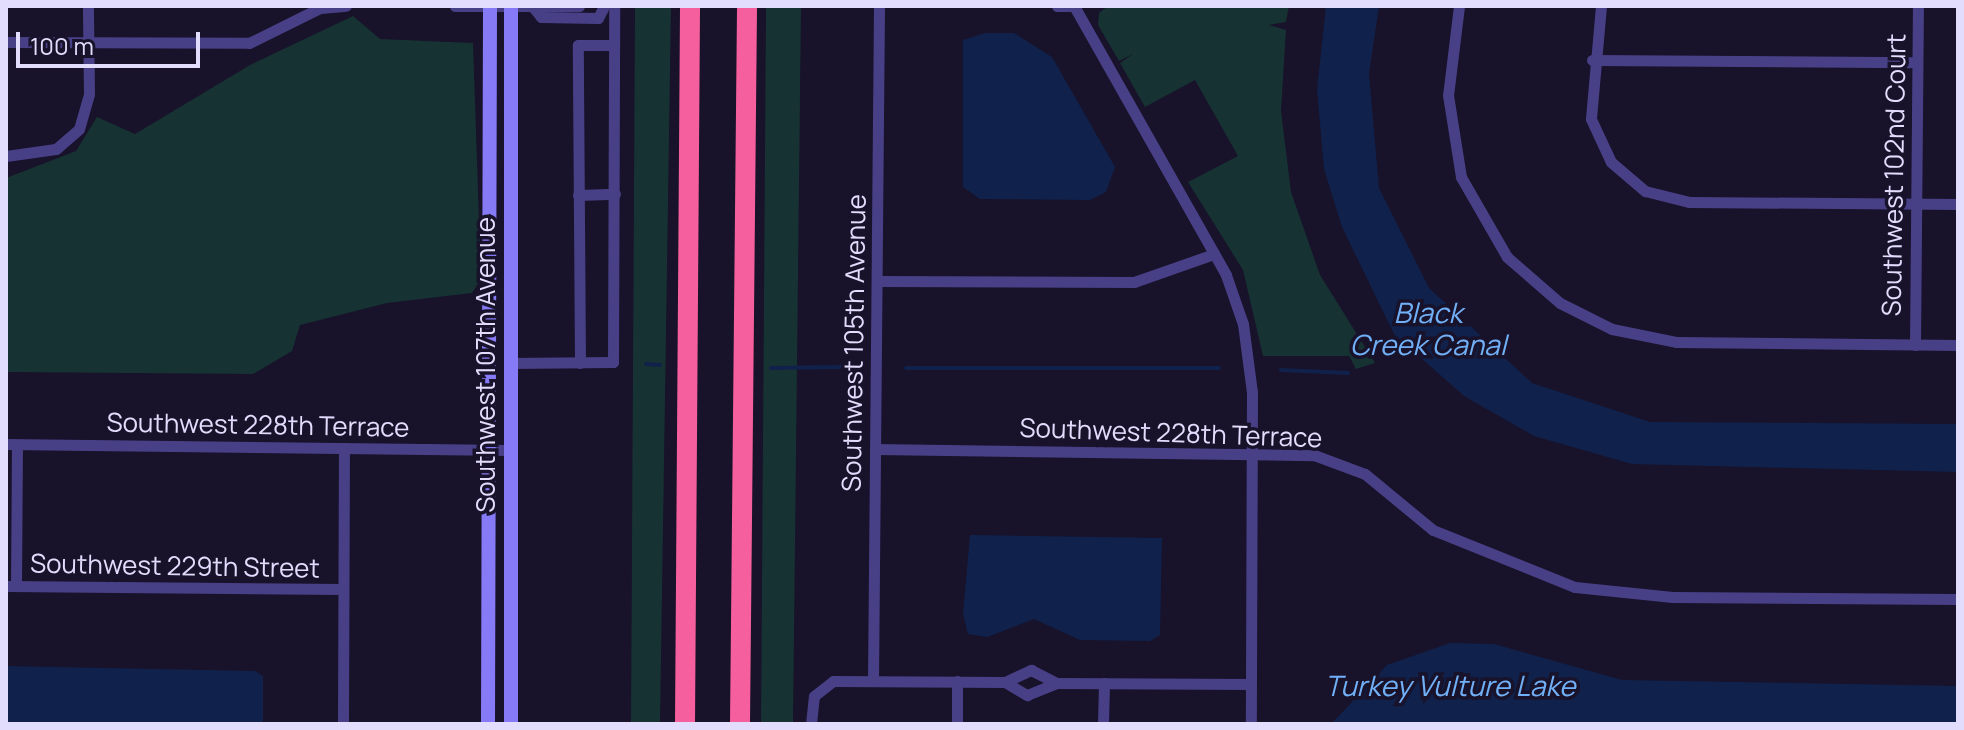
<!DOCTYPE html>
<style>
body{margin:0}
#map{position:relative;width:1964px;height:730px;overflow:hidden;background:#18122a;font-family:Manrope,sans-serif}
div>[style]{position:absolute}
.green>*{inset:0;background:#163233}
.water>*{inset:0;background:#10224b}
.stream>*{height:4px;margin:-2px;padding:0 2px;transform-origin:2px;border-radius:2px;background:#10224b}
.street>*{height:11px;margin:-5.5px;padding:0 5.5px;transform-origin:5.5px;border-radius:5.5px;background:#484086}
.secondary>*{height:14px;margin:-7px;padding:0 7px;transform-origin:7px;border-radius:7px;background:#867af7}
.highway>*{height:20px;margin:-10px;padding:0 10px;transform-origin:10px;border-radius:10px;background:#f65f9d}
span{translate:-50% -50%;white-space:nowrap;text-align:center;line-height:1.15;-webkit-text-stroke:7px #18122a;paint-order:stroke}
.street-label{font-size:26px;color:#e3ddfd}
.water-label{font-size:28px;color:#71b0f7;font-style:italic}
.frame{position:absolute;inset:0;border:8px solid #e3ddfd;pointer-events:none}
.scale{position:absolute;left:16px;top:32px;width:184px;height:36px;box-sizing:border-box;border:4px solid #e3ddfd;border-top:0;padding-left:10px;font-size:24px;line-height:28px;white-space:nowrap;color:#e3ddfd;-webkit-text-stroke:6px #18122a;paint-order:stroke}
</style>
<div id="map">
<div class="green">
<div style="clip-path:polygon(635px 6px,671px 6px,660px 724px,631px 724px)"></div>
<div style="clip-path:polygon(766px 6px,801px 6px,793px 724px,761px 724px)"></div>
<div style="clip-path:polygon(1108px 6px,1289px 6px,1286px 22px,1269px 25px,1286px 30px,1281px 111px,1291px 192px,1320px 275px,1375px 363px,1356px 369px,1349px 356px,1263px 356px,1243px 270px,1188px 182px,1238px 156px,1195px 80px,1145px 107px,1120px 63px,1133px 54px,1119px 61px,1098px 25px,1099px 13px)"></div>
<div style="clip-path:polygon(353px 16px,380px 39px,473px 43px,481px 279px,472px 293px,387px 303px,300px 325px,292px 351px,253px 374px,6px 372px,6px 178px,76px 151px,97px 117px,135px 134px,250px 65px)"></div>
</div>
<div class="water">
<div style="clip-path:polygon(1326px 6px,1379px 6px,1369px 74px,1379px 188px,1429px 288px,1532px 383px,1650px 422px,1958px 424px,1958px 472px,1632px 464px,1534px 436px,1464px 396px,1394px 334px,1342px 227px,1324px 169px,1317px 90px)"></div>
<div style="clip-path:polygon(985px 33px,1014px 33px,1052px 57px,1115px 167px,1106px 192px,1090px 200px,980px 199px,963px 187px,963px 40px)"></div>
<div style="clip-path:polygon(970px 535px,1162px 538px,1160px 635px,1150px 641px,1080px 640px,1034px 619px,987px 637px,968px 634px,963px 614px)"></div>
<div style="clip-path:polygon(1450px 643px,1494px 644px,1622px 680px,1958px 686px,1958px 724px,1331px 724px,1387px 665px)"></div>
<div style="clip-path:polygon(6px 666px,255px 671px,263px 676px,263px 724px,6px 724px)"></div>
</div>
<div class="stream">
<div style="left:646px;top:364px;width:14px;rotate:4deg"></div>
<div style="left:771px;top:368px;width:72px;rotate:-0.8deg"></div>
<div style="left:906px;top:368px;width:313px"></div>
<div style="left:1281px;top:370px;width:67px;rotate:2.6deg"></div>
</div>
<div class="street">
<div style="left:455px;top:6px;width:124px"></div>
<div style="left:1057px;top:6px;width:12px"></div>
<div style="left:1074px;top:6px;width:309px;rotate:60.5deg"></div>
<div style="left:1226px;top:275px;width:52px;rotate:70.9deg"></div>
<div style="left:1243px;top:324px;width:69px;rotate:82.5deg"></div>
<div style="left:1252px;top:392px;width:332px;rotate:90.2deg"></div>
<div style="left:1459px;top:6px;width:90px;rotate:97deg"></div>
<div style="left:1448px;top:95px;width:83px;rotate:81deg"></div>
<div style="left:1461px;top:177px;width:92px;rotate:60.1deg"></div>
<div style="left:1507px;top:257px;width:70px;rotate:41deg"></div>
<div style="left:1560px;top:303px;width:58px;rotate:26.6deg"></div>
<div style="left:1612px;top:329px;width:65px;rotate:11.5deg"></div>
<div style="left:1676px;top:342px;width:282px;rotate:0.6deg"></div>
<div style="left:1601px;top:6px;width:113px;rotate:95.1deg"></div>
<div style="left:1591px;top:119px;width:47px;rotate:65.1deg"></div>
<div style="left:1611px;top:162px;width:45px;rotate:40.5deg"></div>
<div style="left:1645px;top:191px;width:45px;rotate:14deg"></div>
<div style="left:1689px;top:202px;width:269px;rotate:0.4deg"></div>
<div style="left:533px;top:7px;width:13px;rotate:51deg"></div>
<div style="left:541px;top:17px;width:57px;rotate:1deg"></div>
<div style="left:598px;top:18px;width:13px;rotate:-63deg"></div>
<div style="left:321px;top:8px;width:25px;rotate:-5deg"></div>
<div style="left:6px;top:42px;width:243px;rotate:0.2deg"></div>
<div style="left:249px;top:43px;width:84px;rotate:-26.3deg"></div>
<div style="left:1592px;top:60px;width:325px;rotate:0.4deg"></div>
<div style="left:6px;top:156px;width:50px;rotate:-8deg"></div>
<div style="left:56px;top:149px;width:30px;rotate:-41deg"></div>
<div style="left:79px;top:129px;width:36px;rotate:-74deg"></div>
<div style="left:89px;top:94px;width:88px;rotate:-90.7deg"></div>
<div style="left:578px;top:195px;width:37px;rotate:-2deg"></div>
<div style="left:877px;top:281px;width:257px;rotate:0.2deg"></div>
<div style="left:1134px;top:282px;width:85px;rotate:-19.3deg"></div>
<div style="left:1915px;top:345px;width:339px;rotate:-89.5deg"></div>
<div style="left:510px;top:363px;width:103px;rotate:-0.6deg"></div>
<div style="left:613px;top:362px;width:356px;rotate:-89.8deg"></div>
<div style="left:580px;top:363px;width:318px;rotate:-90.4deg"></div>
<div style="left:578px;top:45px;width:35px"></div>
<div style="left:6px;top:444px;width:504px;rotate:0.68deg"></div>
<div style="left:875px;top:449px;width:439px;rotate:0.8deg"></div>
<div style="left:1314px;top:455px;width:54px;rotate:20.4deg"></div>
<div style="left:1365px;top:474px;width:88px;rotate:39.5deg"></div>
<div style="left:1433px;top:530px;width:153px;rotate:21.9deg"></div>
<div style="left:1575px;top:587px;width:98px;rotate:5.9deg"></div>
<div style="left:1672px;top:597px;width:286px;rotate:0.4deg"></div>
<div style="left:6px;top:586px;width:337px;rotate:0.5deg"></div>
<div style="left:16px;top:586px;width:141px;rotate:-89.6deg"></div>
<div style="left:873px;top:681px;width:675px;rotate:-89.49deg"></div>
<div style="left:1005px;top:682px;width:29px;rotate:-25deg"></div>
<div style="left:1031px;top:670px;width:28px;rotate:27deg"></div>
<div style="left:1056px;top:683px;width:195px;rotate:0.3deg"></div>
<div style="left:343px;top:724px;width:276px;rotate:-89.8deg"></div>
<div style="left:811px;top:724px;width:28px;rotate:-84deg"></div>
<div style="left:814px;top:696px;width:24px;rotate:-38deg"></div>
<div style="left:833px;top:681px;width:172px;rotate:0.3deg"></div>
<div style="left:1005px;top:682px;width:26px;rotate:31deg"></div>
<div style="left:1027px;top:695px;width:31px;rotate:-22deg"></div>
<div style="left:957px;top:724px;width:43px;rotate:-90deg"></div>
<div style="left:1103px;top:724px;width:41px;rotate:-88.6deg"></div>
</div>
<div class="secondary">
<div style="left:511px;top:6px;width:718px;rotate:90deg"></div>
<div style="left:488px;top:724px;width:718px;rotate:-89.84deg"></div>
</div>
<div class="highway">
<div style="left:685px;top:724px;width:718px;rotate:-89.6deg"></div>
<div style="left:740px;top:724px;width:718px;rotate:-89.44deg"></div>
</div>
<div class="street-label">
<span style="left:1894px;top:175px;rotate:-89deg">Southwest 102nd Court</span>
<span style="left:854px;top:343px;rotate:-89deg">Southwest 105th Avenue</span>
<span style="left:486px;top:365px;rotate:-90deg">Southwest 107th Avenue</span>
<span style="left:258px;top:425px;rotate:1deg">Southwest 228th Terrace</span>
<span style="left:1171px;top:433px;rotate:2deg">Southwest 228th Terrace</span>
<span style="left:175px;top:566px;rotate:1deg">Southwest 229th Street</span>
</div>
<div class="water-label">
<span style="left:1428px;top:328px">Black<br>Creek Canal</span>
<span style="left:1450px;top:685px">Turkey Vulture Lake</span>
</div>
<div class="frame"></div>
<div class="scale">100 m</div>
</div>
